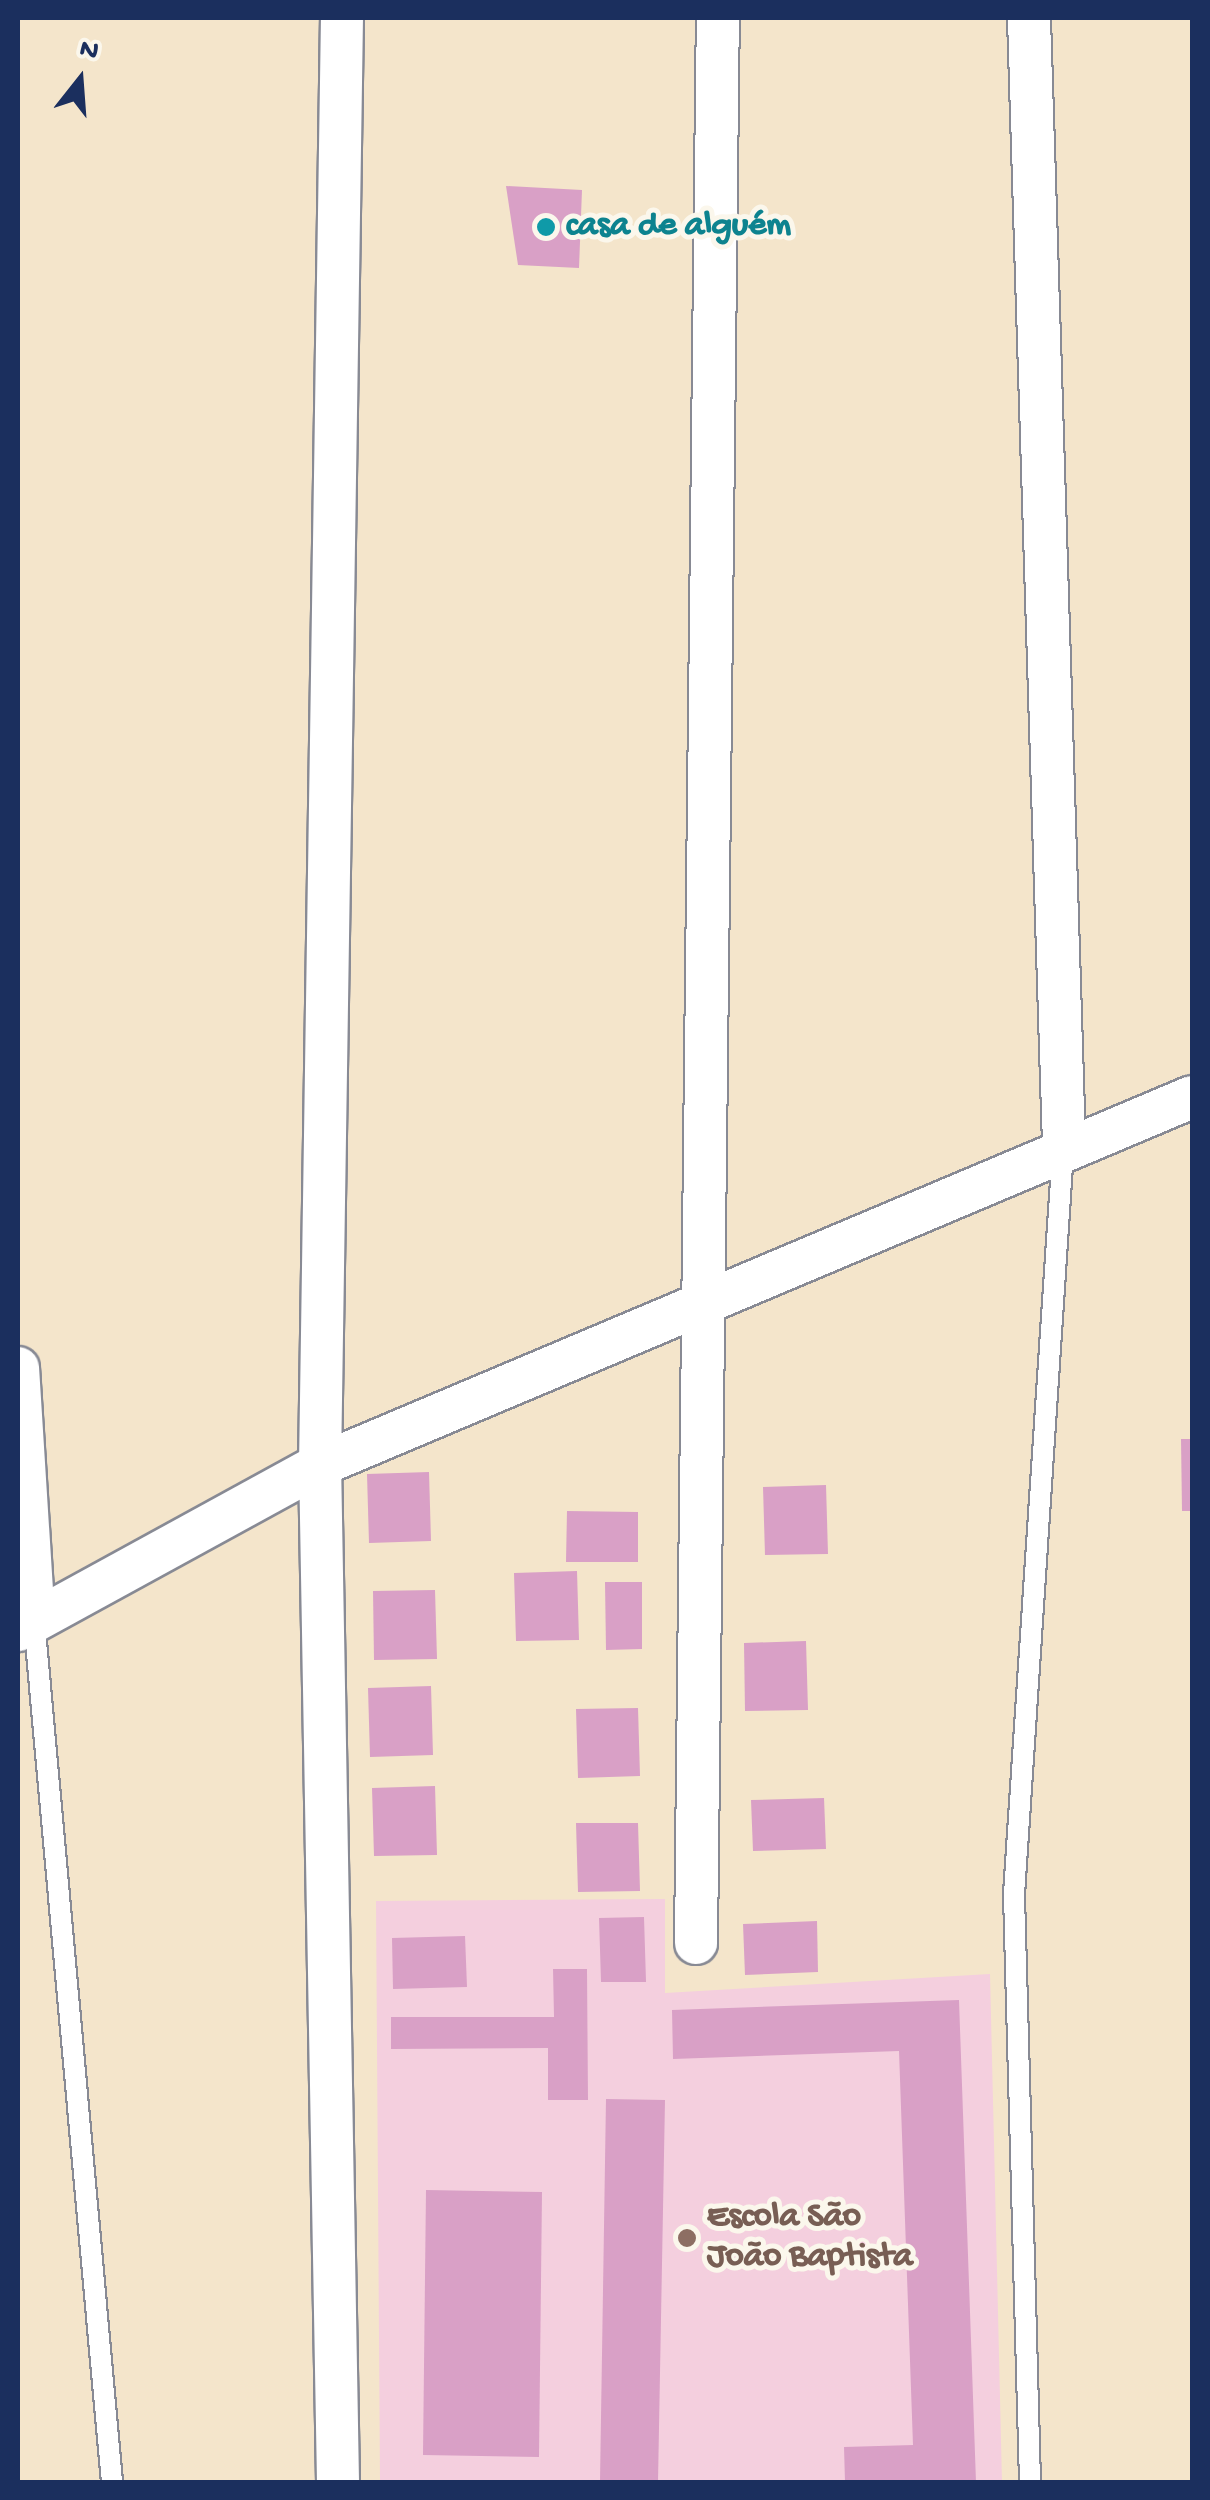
<!DOCTYPE html>
<meta charset="utf-8">
<style>
body{margin:0}
#map{position:relative;width:1210px;height:2500px;overflow:hidden;background:#f4e5cb;font-family:"Gochi Hand",sans-serif}
div>[style]{position:absolute}
.built>*{inset:0;background:#f4cfde}
.building>*{inset:0;background:#d9a0c6}
.roads{filter:drop-shadow(2px 0 #888a94) drop-shadow(-2px 0 #888a94) drop-shadow(0 2px #888a94) drop-shadow(0 -2px #888a94)}
.service>*{height:20px;margin:-10px;padding:0 10px;transform-origin:10px;border-radius:10px;background:#fff}
.minor>*{height:42px;margin:-21px;padding:0 21px;transform-origin:21px;border-radius:21px;background:#fff}
.dots>*{width:28px;height:28px;translate:-50% -50%;box-sizing:border-box;border:5px solid #fbf7ec;border-radius:50%}
span{translate:-50% -50%;white-space:nowrap;text-align:center;line-height:1.15;-webkit-text-stroke:10px #fbf7ec;paint-order:stroke}
.culture-label{font-size:35px;color:#0d838f;font-weight:700}
.left{translate:0 -50%;text-align:left}
.education-label{font-size:35px;color:#785e54;font-weight:700}
.frame{position:absolute;inset:0;border:20px solid #1b2f5e;pointer-events:none}
.north{position:absolute;left:30px;top:30px;width:100px;height:100px;-webkit-text-stroke:8px #fbf7ec;paint-order:stroke;rotate:17deg;font-size:28px;font-weight:700;line-height:40px;text-align:center;color:#1b2f5e}
.north::after{content:'';display:block;margin:auto;width:35px;height:45px;background:#1b2f5e;clip-path:polygon(50% 0,100% 100%,50% 72%,0 100%)}
</style>
<div id="map">
<div class="built">
<div style="clip-path:polygon(665px 1899px,665px 1993px,990px 1974px,1002px 2482px,380px 2482px,376px 1901px)"></div>
</div>
<div class="building">
<div style="clip-path:polygon(506px 186px,582px 190px,579px 268px,518px 265px)"></div>
<div style="clip-path:polygon(1181px 1439px,1192px 1439px,1192px 1511px,1182px 1511px)"></div>
<div style="clip-path:polygon(429px 1472px,431px 1541px,369px 1543px,367px 1474px)"></div>
<div style="clip-path:polygon(826px 1485px,828px 1554px,765px 1555px,763px 1487px)"></div>
<div style="clip-path:polygon(567px 1511px,638px 1512px,638px 1562px,566px 1562px)"></div>
<div style="clip-path:polygon(577px 1571px,579px 1640px,516px 1641px,514px 1573px)"></div>
<div style="clip-path:polygon(605px 1582px,642px 1582px,642px 1649px,606px 1650px)"></div>
<div style="clip-path:polygon(435px 1590px,437px 1659px,374px 1660px,373px 1591px)"></div>
<div style="clip-path:polygon(806px 1641px,808px 1710px,745px 1711px,744px 1643px)"></div>
<div style="clip-path:polygon(431px 1686px,433px 1755px,370px 1757px,368px 1688px)"></div>
<div style="clip-path:polygon(638px 1708px,640px 1776px,578px 1778px,576px 1709px)"></div>
<div style="clip-path:polygon(435px 1786px,437px 1855px,374px 1856px,372px 1788px)"></div>
<div style="clip-path:polygon(824px 1798px,826px 1849px,753px 1851px,751px 1800px)"></div>
<div style="clip-path:polygon(576px 1823px,638px 1823px,640px 1891px,578px 1892px)"></div>
<div style="clip-path:polygon(644px 1917px,646px 1982px,601px 1982px,599px 1918px)"></div>
<div style="clip-path:polygon(817px 1921px,818px 1972px,745px 1975px,743px 1924px)"></div>
<div style="clip-path:polygon(465px 1936px,467px 1987px,393px 1989px,392px 1938px)"></div>
<div style="clip-path:polygon(553px 1969px,587px 1969px,588px 2100px,548px 2100px,548px 2048px,391px 2049px,391px 2017px,554px 2017px)"></div>
<div style="clip-path:polygon(959px 2000px,976px 2482px,845px 2482px,844px 2447px,913px 2445px,899px 2051px,673px 2059px,672px 2010px)"></div>
<div style="clip-path:polygon(606px 2099px,665px 2100px,658px 2482px,600px 2482px)"></div>
<div style="clip-path:polygon(426px 2190px,542px 2192px,539px 2457px,423px 2455px)"></div>
</div>
<div class="roads">
<div class="service">
<div style="left:34px;top:1620px;width:866px;rotate:84.83deg"></div>
<div style="left:1030px;top:2482px;width:588px;rotate:-91.56deg"></div>
<div style="left:1014px;top:1894px;width:745px;rotate:-86.23deg"></div>
</div>
<div class="minor">
<div style="left:1029px;top:18px;width:1128px;rotate:88.22deg"></div>
<div style="left:18px;top:1368px;width:253px;rotate:86.4deg"></div>
<div style="left:18px;top:1630px;width:344px;rotate:-28.7deg"></div>
<div style="left:320px;top:1465px;width:946px;rotate:-22.88deg"></div>
<div style="left:696px;top:1943px;width:1925px;rotate:-89.35deg"></div>
<div style="left:338px;top:2482px;width:1017px;rotate:-91.01deg"></div>
<div style="left:320px;top:1465px;width:1447px;rotate:-89.13deg"></div>
</div>
</div>
<div class="dots">
<div style="left:546px;top:227px;background:#0f9aa8"></div>
<div style="left:687px;top:2238px;background:#8d6e63"></div>
</div>
<div class="culture-label">
<span class="left" style="left:566px;top:227px">casa de alguém</span>
</div>
<div class="education-label">
<span class="left" style="left:707px;top:2238px">Escola São<br>João Baptista</span>
</div>
<div class="frame"></div>
<div class="north">N</div>
</div>
